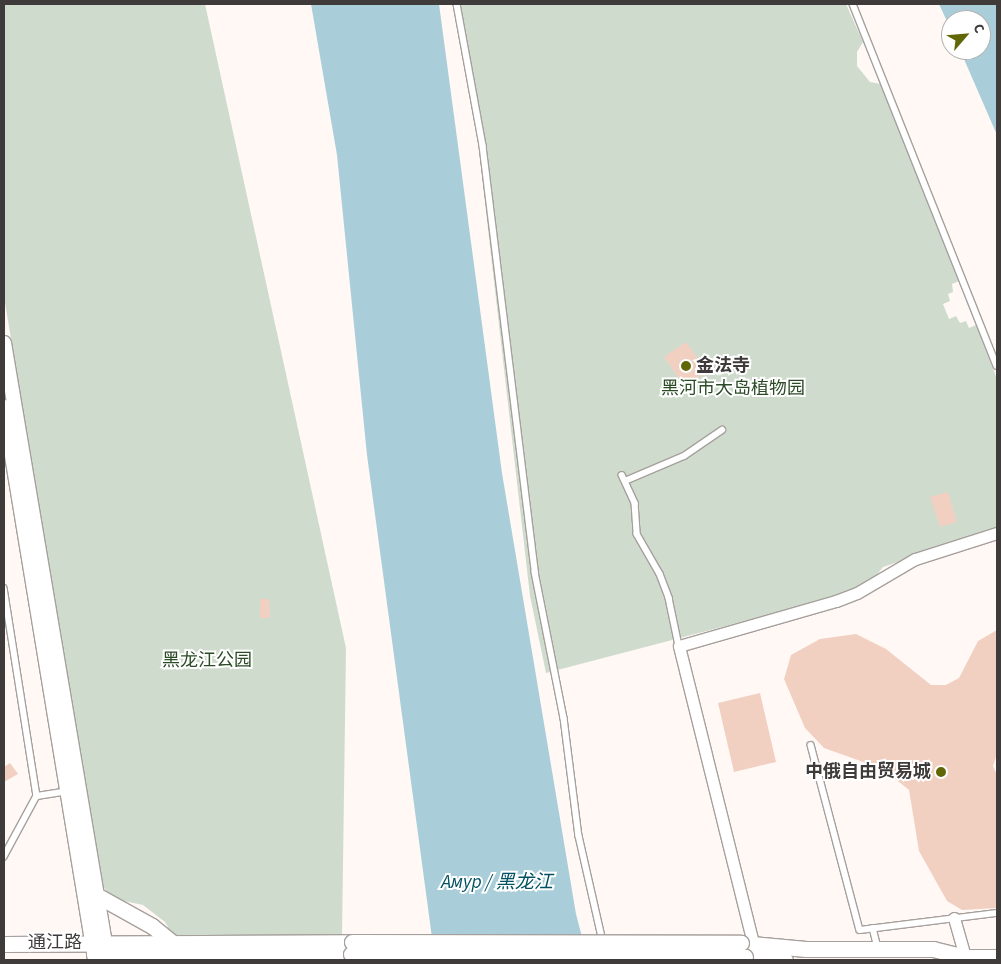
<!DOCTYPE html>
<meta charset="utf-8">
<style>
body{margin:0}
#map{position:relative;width:1001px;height:964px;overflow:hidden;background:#fff8f5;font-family:"Source Sans 3","Noto Sans SC",sans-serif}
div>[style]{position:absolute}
.green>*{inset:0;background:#cfdccd}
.water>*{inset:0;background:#aaced9}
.building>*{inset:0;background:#f1d0c2}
.roads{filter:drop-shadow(1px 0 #a6a09d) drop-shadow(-1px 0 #a6a09d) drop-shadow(0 1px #a6a09d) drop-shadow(0 -1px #a6a09d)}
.service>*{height:5.5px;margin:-2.75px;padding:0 2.75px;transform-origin:2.75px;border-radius:2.75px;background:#fff}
.minor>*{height:11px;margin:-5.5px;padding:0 5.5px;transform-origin:5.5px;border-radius:5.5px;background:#fff}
.tertiary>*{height:14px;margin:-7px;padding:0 7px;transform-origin:7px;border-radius:7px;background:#fff}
.secondary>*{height:15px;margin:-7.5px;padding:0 7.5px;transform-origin:7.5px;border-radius:7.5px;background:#fff}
.bridges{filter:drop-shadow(1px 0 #a6a09d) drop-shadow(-1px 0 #a6a09d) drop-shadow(0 1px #a6a09d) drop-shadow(0 -1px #a6a09d)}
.secondary-bridge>*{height:15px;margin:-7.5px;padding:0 7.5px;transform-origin:7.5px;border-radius:7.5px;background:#fff}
.dots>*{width:14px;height:14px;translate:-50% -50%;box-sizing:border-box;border:2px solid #fff;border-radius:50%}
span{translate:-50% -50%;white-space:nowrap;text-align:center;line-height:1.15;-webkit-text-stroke:4px #fff;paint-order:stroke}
.poi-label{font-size:18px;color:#3e3b3a;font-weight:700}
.left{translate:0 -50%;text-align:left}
.right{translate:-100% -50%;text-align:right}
.park-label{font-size:18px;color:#2b4b26}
.street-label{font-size:18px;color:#3e3b3a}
.water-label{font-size:19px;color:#005161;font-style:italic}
.frame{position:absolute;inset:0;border:5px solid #3e3b3a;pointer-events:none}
.north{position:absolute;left:941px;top:10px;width:50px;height:50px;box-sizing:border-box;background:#fff;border:1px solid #b2b1b0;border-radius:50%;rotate:63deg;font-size:14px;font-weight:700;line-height:20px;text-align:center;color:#3e3b3a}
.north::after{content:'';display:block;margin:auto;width:18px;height:22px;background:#616707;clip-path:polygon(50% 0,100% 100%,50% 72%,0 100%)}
</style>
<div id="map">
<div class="green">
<div style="clip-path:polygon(4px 4px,205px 4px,346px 648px,342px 938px,174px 937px,165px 922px,143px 905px,114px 899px,103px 887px,4px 297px)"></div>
<div style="clip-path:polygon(454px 4px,846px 4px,863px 42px,857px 52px,857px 66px,870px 82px,881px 84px,959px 281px,952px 284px,953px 292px,948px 294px,950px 301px,943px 304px,949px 319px,956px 316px,960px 323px,966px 321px,969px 328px,976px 325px,997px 379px,997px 528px,883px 567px,874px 578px,837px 597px,546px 673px,530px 596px,477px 133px)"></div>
</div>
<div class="water">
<div style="clip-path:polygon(311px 4px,439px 4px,502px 473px,576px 914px,588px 960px,435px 960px,367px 455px,337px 155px)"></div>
<div style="clip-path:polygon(939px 4px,997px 4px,997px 135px,960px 50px,981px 50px,981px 20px,951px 20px,951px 30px)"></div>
</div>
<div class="building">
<div style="clip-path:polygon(686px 342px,707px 372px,685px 387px,664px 357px)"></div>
<div style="clip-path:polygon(948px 492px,957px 522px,940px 527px,930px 497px)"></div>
<div style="clip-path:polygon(260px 599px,269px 599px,270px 618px,260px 618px)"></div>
<div style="clip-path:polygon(997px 630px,997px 754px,993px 766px,997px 775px,997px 908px,962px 910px,947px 901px,919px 851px,909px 790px,883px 769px,824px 748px,805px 728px,784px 679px,791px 655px,820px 639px,856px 634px,886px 649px,931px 685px,946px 685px,959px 678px,978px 641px)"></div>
<div style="clip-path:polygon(760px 693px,776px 762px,734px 772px,718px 703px)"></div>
<div style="clip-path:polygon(10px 763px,18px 774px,4px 782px,4px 767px)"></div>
</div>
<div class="roads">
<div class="service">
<div style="left:457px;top:4px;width:144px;rotate:79.6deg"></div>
<div style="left:483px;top:146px;width:429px;rotate:83deg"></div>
<div style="left:535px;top:572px;width:149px;rotate:78.8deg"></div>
<div style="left:564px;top:718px;width:119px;rotate:82.8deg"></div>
<div style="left:579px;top:836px;width:109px;rotate:77.2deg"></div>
<div style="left:853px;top:4px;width:389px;rotate:68.3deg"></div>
<div style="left:622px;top:475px;width:31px;rotate:65deg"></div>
<div style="left:635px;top:503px;width:31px;rotate:86deg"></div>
<div style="left:637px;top:534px;width:46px;rotate:60.1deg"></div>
<div style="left:660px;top:574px;width:26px;rotate:69deg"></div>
<div style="left:669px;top:598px;width:49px;rotate:78.2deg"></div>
<div style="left:625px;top:481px;width:64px;rotate:-23deg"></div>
<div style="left:684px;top:456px;width:46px;rotate:-34.4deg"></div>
<div style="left:4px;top:588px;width:211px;rotate:81deg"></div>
<div style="left:37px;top:796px;width:69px;rotate:118.4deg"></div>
<div style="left:811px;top:745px;width:191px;rotate:75.2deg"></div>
<div style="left:860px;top:930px;width:138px;rotate:-7.1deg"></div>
<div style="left:37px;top:796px;width:30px;rotate:-9deg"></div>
<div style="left:873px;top:928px;width:21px;rotate:76deg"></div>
</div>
<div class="minor">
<div style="left:954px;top:918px;width:44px;rotate:74.1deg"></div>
<div style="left:753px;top:943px;width:306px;rotate:-104deg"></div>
<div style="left:679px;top:646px;width:163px;rotate:-16deg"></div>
<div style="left:836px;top:601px;width:22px;rotate:-21deg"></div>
<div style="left:857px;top:593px;width:67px;rotate:-30.4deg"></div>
<div style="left:915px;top:559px;width:86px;rotate:-17.6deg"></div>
</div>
<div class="tertiary">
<div style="left:4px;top:343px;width:621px;rotate:80.45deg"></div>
<div style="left:4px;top:407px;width:553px;rotate:80.64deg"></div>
</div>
<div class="secondary">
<div style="left:98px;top:896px;width:62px;rotate:29.1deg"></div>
<div style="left:152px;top:926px;width:27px;rotate:39deg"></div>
<div style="left:741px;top:943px;width:65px;rotate:5.3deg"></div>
<div style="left:806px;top:949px;width:127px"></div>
<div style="left:933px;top:949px;width:33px;rotate:14deg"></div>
<div style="left:965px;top:957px;width:11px;rotate:165deg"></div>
<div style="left:4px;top:944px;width:348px;rotate:-0.3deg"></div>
<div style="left:94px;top:955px;width:257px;rotate:-0.2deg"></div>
<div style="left:745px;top:957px;width:40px;rotate:4.3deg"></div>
<div style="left:965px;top:957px;width:32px"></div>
</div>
</div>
<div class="bridges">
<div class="secondary-bridge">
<div style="left:352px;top:942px;width:389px;rotate:0.1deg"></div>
<div style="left:351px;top:954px;width:394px;rotate:0.4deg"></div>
</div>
</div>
<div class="dots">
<div style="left:686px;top:366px;background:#616707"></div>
<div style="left:941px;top:772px;background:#616707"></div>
</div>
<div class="poi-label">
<span class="left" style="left:696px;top:366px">金法寺</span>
<span class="right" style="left:931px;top:772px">中俄自由贸易城</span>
</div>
<div class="park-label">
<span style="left:733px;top:389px">黑河市大岛植物园</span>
<span style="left:207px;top:661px">黑龙江公园</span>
</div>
<div class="street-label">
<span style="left:55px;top:943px">通江路</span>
</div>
<div class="water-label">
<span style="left:497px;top:883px">Амур / 黑龙江</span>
</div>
<div class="frame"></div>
<div class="north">С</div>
</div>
